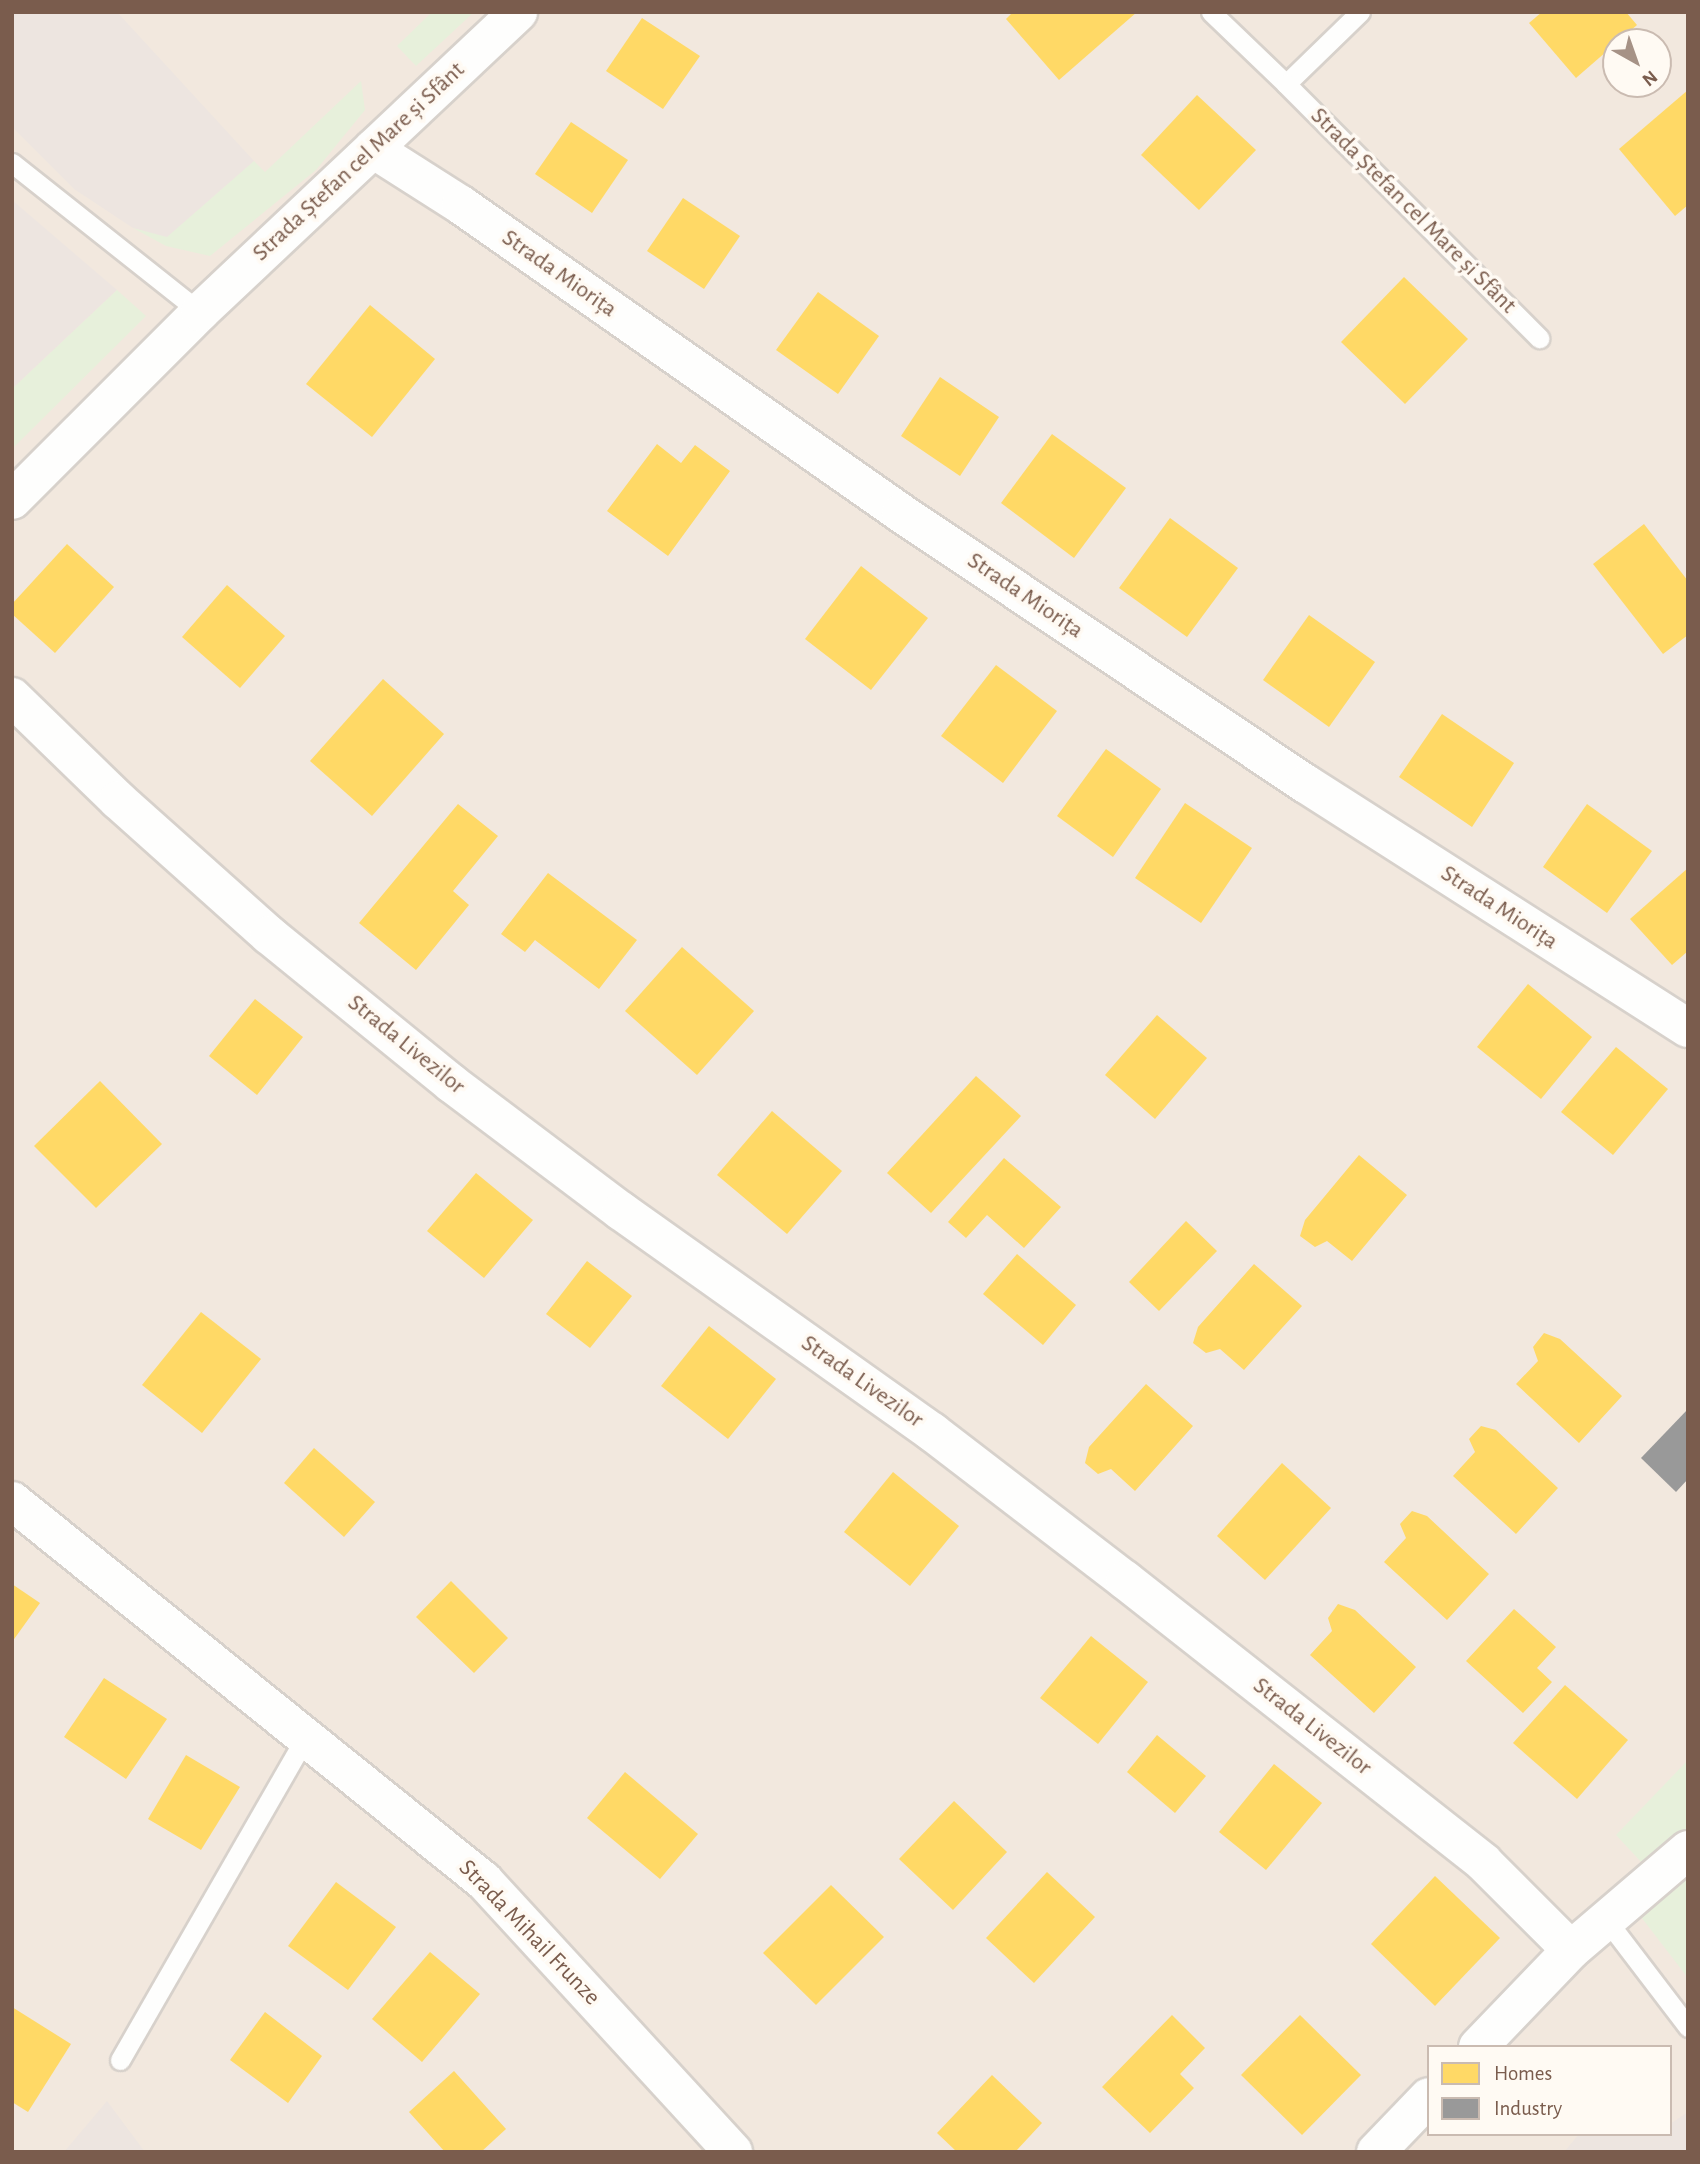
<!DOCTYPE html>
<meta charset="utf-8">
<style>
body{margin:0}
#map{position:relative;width:1700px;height:2164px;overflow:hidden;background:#f9f5f0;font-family:"Alegreya Sans",sans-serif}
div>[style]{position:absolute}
.residential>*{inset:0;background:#f2e8de}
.industrial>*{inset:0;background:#ede5e0}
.green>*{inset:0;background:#e7f0db}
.homes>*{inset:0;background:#ffd966}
.industry>*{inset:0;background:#999}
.roads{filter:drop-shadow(2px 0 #d7d1cb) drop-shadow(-2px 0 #d7d1cb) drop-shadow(0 2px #d7d1cb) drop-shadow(0 -2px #d7d1cb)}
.lane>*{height:19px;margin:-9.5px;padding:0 9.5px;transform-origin:9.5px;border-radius:9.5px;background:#fefefd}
.street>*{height:38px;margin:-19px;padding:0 19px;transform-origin:19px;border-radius:19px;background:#fefefd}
span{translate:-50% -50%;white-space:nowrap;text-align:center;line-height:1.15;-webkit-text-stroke:7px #fffaf3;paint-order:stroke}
.street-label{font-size:24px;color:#7a5c4d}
.frame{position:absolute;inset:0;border:14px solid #7a5c4d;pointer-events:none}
.legend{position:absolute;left:1427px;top:2045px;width:245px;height:91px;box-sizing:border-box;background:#fffaf3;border:2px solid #cabbb1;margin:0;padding:9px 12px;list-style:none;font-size:21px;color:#7a5c4d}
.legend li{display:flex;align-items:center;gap:14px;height:35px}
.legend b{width:35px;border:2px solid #cabbb1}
.north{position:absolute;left:1602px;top:28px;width:70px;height:70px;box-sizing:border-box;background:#fffaf3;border:2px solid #cabbb1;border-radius:50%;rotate:140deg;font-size:19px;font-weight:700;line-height:28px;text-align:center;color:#7a5c4d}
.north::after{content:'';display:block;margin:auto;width:24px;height:32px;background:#a69286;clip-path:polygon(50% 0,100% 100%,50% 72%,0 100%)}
</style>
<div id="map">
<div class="residential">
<div style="clip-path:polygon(evenodd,12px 12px,1688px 12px,1688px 2152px,12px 2152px,12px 12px,1616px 42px,1658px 42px,1658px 84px,1616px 84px,1616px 42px,12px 12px,1429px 2047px,1670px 2047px,1670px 2134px,1429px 2134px,1429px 2047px)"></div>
</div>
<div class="industrial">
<div style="clip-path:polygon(12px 12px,117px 12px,254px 161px,167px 238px,133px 228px,74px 189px,12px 127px)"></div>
<div style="clip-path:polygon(12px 200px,117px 290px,12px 389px)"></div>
<div style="clip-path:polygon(107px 2101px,145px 2152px,64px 2152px)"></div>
<div style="clip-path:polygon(1688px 2112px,1688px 2152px,1564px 2152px,1579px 2134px,1670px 2134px,1670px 2124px)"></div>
</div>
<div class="green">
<div style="clip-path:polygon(432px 12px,474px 12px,416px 66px,397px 46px)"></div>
<div style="clip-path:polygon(361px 81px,365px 110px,316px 170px,210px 256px,166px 246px,133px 228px,167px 237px,254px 161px,265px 172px)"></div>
<div style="clip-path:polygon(117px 290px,146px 316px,12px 449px,12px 389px)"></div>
<div style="clip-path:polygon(1688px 1760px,1688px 1832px,1644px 1865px,1616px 1835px)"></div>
<div style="clip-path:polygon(1688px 1873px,1688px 1978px,1638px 1913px)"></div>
</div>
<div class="homes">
<div style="clip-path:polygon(1013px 12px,1137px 12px,1059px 80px,1006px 19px)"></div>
<div style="clip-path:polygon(1542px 12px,1626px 12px,1637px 25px,1576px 78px,1529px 23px)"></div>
<div style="clip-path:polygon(642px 18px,700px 56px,663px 109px,606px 71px)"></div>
<div style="clip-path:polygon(1688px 90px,1688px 205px,1675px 216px,1619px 149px)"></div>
<div style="clip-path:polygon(1197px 95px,1256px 150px,1199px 210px,1141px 155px)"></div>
<div style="clip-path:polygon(571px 122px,628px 160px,592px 213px,535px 174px)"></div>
<div style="clip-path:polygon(683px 198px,740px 236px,704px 289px,647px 251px)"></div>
<div style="clip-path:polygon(1404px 277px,1468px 339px,1405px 404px,1341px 342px)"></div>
<div style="clip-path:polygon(818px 292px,879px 336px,838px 394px,776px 350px)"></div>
<div style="clip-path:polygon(370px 305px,435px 359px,372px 437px,306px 384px)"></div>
<div style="clip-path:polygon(940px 377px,999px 417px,960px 476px,901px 436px)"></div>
<div style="clip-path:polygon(1052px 434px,1126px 488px,1074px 558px,1001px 503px)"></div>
<div style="clip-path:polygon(657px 444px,681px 463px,695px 445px,730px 471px,668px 556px,607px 511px)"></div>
<div style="clip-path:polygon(1170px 518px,1238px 568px,1187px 637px,1119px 588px)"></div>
<div style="clip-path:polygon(1644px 524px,1688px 581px,1688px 635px,1663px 654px,1593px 564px)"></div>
<div style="clip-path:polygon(67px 544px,114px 587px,55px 653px,12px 614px,12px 604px)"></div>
<div style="clip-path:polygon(861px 566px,928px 618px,871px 690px,805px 639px)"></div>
<div style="clip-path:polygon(227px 585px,285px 636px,240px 688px,182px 637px)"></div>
<div style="clip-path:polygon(1309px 615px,1375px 662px,1329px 727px,1263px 680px)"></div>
<div style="clip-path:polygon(996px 665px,1057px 711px,1003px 783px,941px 736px)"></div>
<div style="clip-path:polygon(383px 679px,444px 734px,372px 816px,310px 761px)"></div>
<div style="clip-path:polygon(1442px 714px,1514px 763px,1472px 827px,1399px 777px)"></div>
<div style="clip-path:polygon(1106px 749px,1161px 789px,1113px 857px,1057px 816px)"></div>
<div style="clip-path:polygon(1185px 803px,1252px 848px,1201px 923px,1135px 878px)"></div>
<div style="clip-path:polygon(458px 804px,498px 836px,453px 891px,469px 905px,416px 970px,359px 923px)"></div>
<div style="clip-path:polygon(1587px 804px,1652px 851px,1607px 913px,1543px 867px)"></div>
<div style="clip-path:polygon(1688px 868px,1688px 951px,1672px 965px,1630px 919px)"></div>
<div style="clip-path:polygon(548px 873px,637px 940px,599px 989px,535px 940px,525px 952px,501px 934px)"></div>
<div style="clip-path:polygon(682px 947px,754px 1011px,697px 1075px,625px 1011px)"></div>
<div style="clip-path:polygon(1528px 984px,1592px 1037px,1541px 1099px,1477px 1047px)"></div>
<div style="clip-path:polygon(255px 999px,303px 1037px,257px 1095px,209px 1056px)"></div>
<div style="clip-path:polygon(1157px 1015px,1207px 1058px,1155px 1119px,1105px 1075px)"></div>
<div style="clip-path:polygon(1616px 1047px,1668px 1089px,1613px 1155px,1561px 1112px)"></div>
<div style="clip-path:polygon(976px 1076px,1021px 1116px,931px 1213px,887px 1173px)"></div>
<div style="clip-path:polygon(100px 1081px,162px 1144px,96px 1208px,34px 1146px)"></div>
<div style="clip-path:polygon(772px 1111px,842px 1171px,787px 1234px,717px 1175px)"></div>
<div style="clip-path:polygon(1359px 1155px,1407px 1195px,1352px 1261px,1327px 1241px,1315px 1247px,1300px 1236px,1305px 1220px)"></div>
<div style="clip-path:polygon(1004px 1158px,1061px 1207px,1024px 1248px,987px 1215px,966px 1238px,948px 1222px)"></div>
<div style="clip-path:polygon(476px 1173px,533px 1220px,484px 1278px,427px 1231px)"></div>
<div style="clip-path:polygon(1186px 1221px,1217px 1251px,1159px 1311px,1129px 1282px)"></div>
<div style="clip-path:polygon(1017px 1254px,1076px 1305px,1043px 1345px,983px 1294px)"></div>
<div style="clip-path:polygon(587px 1261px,632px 1296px,590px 1348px,546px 1314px)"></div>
<div style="clip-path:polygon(1254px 1264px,1302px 1306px,1244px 1370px,1220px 1349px,1206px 1353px,1193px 1343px,1198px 1327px)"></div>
<div style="clip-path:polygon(201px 1312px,261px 1359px,202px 1433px,142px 1385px)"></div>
<div style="clip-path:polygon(709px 1326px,776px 1379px,728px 1439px,661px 1386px)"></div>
<div style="clip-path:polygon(1544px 1333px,1560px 1339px,1622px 1396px,1579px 1443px,1516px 1384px,1538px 1361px,1533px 1347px)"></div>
<div style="clip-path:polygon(1146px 1384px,1193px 1426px,1135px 1491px,1111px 1469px,1098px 1474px,1085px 1463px,1089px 1447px)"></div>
<div style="clip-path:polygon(1481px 1426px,1496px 1430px,1558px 1488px,1516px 1534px,1453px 1476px,1475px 1452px,1469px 1439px)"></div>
<div style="clip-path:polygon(314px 1448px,375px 1502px,344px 1537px,284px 1483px)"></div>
<div style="clip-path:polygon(1282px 1463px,1331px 1508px,1265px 1580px,1217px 1536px)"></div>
<div style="clip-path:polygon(893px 1472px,959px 1526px,910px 1586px,844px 1532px)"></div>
<div style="clip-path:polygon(1412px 1511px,1427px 1516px,1489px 1574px,1447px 1620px,1384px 1562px,1406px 1538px,1400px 1524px)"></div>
<div style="clip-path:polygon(451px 1581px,508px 1638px,474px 1673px,416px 1617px)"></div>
<div style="clip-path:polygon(12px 1584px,40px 1603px,12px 1642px)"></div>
<div style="clip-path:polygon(1338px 1604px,1355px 1610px,1416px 1667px,1374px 1713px,1310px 1655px,1332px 1631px,1328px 1618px)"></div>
<div style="clip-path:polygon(1514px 1609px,1556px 1647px,1537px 1668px,1552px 1682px,1523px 1713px,1466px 1661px)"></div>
<div style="clip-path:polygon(1091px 1636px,1148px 1682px,1098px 1744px,1040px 1698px)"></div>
<div style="clip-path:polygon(104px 1678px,167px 1719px,126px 1779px,64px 1737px)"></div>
<div style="clip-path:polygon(1565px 1685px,1628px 1740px,1577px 1799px,1513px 1743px)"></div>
<div style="clip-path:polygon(1157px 1735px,1206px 1776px,1175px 1813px,1127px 1772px)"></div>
<div style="clip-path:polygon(186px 1755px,240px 1787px,201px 1850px,148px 1819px)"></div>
<div style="clip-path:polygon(1274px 1764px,1322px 1803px,1266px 1870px,1219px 1832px)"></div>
<div style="clip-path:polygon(625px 1772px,698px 1834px,660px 1879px,587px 1818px)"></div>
<div style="clip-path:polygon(954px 1801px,1007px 1852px,953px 1910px,899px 1859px)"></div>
<div style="clip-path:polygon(1047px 1872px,1095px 1917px,1034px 1983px,986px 1938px)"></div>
<div style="clip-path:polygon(1435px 1876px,1500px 1938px,1435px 2006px,1371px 1944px)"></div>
<div style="clip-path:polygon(336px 1882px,396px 1927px,348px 1990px,288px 1946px)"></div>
<div style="clip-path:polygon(831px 1885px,884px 1937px,816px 2005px,763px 1953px)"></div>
<div style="clip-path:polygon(430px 1952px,480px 1994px,422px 2062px,372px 2019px)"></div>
<div style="clip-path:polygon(12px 2007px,71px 2044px,28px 2112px,12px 2102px)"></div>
<div style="clip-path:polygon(265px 2012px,322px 2056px,288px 2103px,230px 2060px)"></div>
<div style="clip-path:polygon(1172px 2015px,1205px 2048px,1180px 2074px,1194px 2088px,1150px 2133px,1102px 2087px)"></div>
<div style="clip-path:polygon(1300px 2015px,1361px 2075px,1302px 2135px,1241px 2075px)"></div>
<div style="clip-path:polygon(454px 2071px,506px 2129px,481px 2152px,445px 2152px,409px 2112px)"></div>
<div style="clip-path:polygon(992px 2075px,1042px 2123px,1015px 2152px,957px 2152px,937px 2133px)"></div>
</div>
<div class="industry">
<div style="clip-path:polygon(1688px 1409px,1688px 1479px,1676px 1492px,1641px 1458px)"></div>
</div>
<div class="roads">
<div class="lane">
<div style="left:1211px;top:12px;width:104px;rotate:43.8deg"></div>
<div style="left:1360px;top:12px;width:103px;rotate:135.8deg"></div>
<div style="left:1286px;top:84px;width:359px;rotate:45.1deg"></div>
<div style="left:12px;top:163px;width:240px;rotate:38.4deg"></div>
<div style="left:1605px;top:1918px;width:137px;rotate:52.7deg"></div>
<div style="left:120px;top:2060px;width:374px;rotate:-60.1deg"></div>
</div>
<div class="street">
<div style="left:373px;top:149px;width:104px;rotate:32.5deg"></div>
<div style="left:461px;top:205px;width:537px;rotate:34.99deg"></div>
<div style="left:901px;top:513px;width:487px;rotate:33.8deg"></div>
<div style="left:1306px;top:784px;width:453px;rotate:32.6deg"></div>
<div style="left:12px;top:500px;width:266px;rotate:-45deg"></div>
<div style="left:200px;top:312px;width:437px;rotate:-43.3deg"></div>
<div style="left:12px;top:697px;width:148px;rotate:44.2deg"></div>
<div style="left:118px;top:800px;width:203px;rotate:41.8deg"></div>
<div style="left:269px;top:935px;width:235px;rotate:39.1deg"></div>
<div style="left:451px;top:1083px;width:213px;rotate:37deg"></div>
<div style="left:621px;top:1211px;width:382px;rotate:35.4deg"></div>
<div style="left:932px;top:1432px;width:243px;rotate:37.5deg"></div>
<div style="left:1125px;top:1580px;width:456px;rotate:38.2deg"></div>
<div style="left:1483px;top:1862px;width:124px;rotate:45deg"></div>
<div style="left:12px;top:1501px;width:606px;rotate:38.84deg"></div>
<div style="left:484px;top:1881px;width:368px;rotate:47.4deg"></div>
<div style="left:1478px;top:2047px;width:134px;rotate:-46.2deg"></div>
<div style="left:1571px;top:1950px;width:154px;rotate:-40.5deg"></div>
<div style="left:1376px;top:2152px;width:76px;rotate:-46.1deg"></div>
</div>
</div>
<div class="street-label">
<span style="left:359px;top:162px;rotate:-43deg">Strada Ștefan cel Mare și Sfânt</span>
<span style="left:1413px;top:211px;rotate:45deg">Strada Ștefan cel Mare și Sfânt</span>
<span style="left:559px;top:274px;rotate:35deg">Strada Miorița</span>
<span style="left:1025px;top:596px;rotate:34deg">Strada Miorița</span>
<span style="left:1499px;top:908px;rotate:33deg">Strada Miorița</span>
<span style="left:406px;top:1045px;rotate:39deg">Strada Livezilor</span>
<span style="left:862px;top:1382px;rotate:35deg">Strada Livezilor</span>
<span style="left:1312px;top:1727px;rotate:38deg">Strada Livezilor</span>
<span style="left:529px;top:1933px;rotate:46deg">Strada Mihail Frunze</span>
</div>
<div class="frame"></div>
<ul class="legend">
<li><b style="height:19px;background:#ffd966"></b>Homes</li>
<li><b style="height:19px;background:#999"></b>Industry</li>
</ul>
<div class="north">N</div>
</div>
